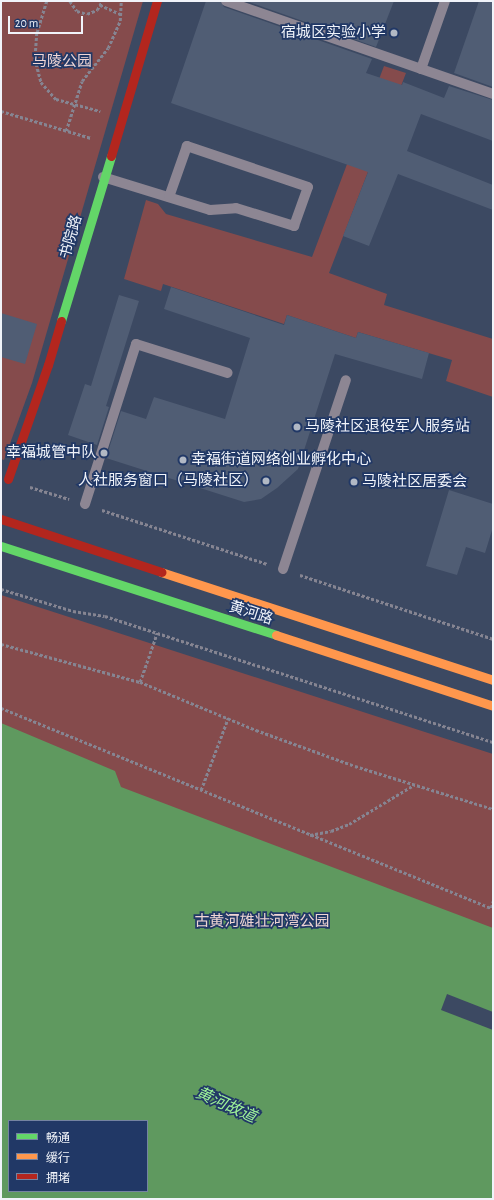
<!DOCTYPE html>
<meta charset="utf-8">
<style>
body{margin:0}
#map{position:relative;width:494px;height:1200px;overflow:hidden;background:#3c4962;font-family:"Alegreya Sans","Noto Sans SC",sans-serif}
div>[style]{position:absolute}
.green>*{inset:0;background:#854b4c}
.water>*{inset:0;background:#5f995f}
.pier>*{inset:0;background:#3c4962}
.building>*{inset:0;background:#505d74}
.path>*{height:2.5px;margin-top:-1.25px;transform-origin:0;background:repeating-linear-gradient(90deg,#868592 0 3px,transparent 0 5px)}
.lane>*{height:10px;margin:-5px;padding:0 5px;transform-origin:5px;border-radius:5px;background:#8d8693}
.fast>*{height:9px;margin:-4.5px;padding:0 4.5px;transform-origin:4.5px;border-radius:4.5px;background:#63d668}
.slow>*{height:9px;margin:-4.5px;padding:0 4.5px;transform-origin:4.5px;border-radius:4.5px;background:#ff974d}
.jam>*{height:9px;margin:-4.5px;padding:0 4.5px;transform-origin:4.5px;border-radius:4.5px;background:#b3261e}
.dots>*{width:11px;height:11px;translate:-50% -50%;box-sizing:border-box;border:2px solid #213866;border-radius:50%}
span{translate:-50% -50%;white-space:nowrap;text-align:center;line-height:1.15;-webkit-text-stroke:3.5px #213866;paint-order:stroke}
.poi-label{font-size:15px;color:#f0f3f9}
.right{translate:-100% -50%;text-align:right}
.left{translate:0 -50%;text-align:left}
.park-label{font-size:15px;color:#efd5d4}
.street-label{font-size:15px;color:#f0f3f9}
.water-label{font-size:16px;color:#9ef298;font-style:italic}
.frame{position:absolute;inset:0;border:2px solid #f0f3f9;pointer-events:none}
.legend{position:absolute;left:8px;top:1120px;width:140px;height:72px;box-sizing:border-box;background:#213866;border:1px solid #7483a1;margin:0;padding:5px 7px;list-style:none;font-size:12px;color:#f0f3f9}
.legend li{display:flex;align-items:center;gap:8px;height:20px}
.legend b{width:20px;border:1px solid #7483a1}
.scale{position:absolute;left:8px;top:16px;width:75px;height:18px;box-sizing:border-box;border:2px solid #f0f3f9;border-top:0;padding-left:5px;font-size:12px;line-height:14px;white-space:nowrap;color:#f0f3f9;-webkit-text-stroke:3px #213866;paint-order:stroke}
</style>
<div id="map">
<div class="green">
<div style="clip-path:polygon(1px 1px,143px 1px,32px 383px,4px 460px,1px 459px)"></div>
<div style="clip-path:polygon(384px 66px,406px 73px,329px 273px,387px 294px,384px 305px,493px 339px,493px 397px,446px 381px,452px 360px,358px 332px,356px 338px,287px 315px,284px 324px,163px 284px,161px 291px,124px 279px,146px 200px,158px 204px,166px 214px,312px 257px)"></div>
<div style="clip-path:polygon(evenodd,1px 595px,493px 754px,493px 1199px,1px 1199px,1px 595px,9px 1121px,147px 1121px,147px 1191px,9px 1191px,9px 1121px)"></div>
</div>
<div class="water">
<div style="clip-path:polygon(evenodd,1px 723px,115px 771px,121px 787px,493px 928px,493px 1199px,1px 1199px,1px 723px,9px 1121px,147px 1121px,147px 1191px,9px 1191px,9px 1121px)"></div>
</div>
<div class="pier">
<div style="clip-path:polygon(447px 994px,493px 1012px,493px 1030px,441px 1010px)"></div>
</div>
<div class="building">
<div style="clip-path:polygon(206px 1px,220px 1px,224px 7px,372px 59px,366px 73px,402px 85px,403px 82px,444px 98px,449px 86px,493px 100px,493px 141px,421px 114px,407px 151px,493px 185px,493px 210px,398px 174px,369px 246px,343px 236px,368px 172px,171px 103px)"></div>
<div style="clip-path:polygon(246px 1px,394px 1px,376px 47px)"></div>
<div style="clip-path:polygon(479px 1px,493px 1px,493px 87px,454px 73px)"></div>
<div style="clip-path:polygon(171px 287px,284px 325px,287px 315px,356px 338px,358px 332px,429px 353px,422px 379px,335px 354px,298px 469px,277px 488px,261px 499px,244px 502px,106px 458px,121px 411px,146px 419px,154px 397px,225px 419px,250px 338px,164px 309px)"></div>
<div style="clip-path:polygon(119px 295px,139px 301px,106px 406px,109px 407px,97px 445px,68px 435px,85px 384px,91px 386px)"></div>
<div style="clip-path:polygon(1px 313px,37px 324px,25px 364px,1px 357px)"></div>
<div style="clip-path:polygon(449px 490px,493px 504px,493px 527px,485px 553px,466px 547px,457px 575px,426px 566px)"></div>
</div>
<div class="path">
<div style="left:47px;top:1px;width:34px;rotate:107deg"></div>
<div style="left:37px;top:33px;width:26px;rotate:94deg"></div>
<div style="left:35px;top:59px;width:24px;rotate:75deg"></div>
<div style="left:41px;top:82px;width:23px;rotate:49deg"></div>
<div style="left:56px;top:99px;width:46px;rotate:15.3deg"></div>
<div style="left:70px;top:1px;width:12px;rotate:55deg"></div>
<div style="left:77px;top:11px;width:10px;rotate:17deg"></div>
<div style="left:87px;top:14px;width:11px;rotate:-22deg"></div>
<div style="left:97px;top:10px;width:10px;rotate:-61deg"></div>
<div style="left:100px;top:5px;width:22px;rotate:24deg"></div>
<div style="left:1px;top:111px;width:94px;rotate:16.7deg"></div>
<div style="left:66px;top:131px;width:52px;rotate:-72.3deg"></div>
<div style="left:82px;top:81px;width:42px;rotate:-51.8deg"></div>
<div style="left:108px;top:48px;width:30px;rotate:-66deg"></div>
<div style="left:120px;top:21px;width:20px;rotate:-87deg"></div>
<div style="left:30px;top:487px;width:41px;rotate:17.1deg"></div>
<div style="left:102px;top:510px;width:174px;rotate:18.1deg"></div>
<div style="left:300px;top:575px;width:203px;rotate:18.3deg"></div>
<div style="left:1px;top:589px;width:75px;rotate:17deg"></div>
<div style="left:73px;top:611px;width:32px;rotate:9deg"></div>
<div style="left:105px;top:616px;width:408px;rotate:18deg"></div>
<div style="left:1px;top:644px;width:144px;rotate:15.3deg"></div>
<div style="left:140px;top:682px;width:126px;rotate:22.5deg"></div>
<div style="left:256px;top:730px;width:105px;rotate:20deg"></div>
<div style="left:355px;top:766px;width:145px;rotate:17.3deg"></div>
<div style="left:140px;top:682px;width:52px;rotate:-70.9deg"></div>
<div style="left:1px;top:708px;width:529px;rotate:22.2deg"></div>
<div style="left:491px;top:908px;width:7px;rotate:-74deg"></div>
<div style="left:201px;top:790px;width:77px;rotate:-69.4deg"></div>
<div style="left:310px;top:835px;width:21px;rotate:-11deg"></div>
<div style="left:331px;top:831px;width:19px;rotate:-21deg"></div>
<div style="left:349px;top:824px;width:76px;rotate:-31deg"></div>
</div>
<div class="lane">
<div style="left:226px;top:1px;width:283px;rotate:19.2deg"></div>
<div style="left:421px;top:69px;width:72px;rotate:-70.6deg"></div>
<div style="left:103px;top:177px;width:112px;rotate:17.1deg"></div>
<div style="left:210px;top:210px;width:26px;rotate:-4deg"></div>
<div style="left:236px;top:208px;width:61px;rotate:17.2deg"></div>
<div style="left:294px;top:226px;width:41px;rotate:-70.3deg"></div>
<div style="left:308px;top:187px;width:128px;rotate:-161.3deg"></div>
<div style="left:187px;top:146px;width:54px;rotate:109.4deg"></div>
<div style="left:85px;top:504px;width:168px;rotate:-72.3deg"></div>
<div style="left:136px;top:344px;width:96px;rotate:17.5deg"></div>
<div style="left:283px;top:569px;width:199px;rotate:-71.6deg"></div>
</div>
<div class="fast">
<div style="left:61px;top:321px;width:172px;rotate:-73.1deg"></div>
<div style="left:1px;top:546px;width:289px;rotate:17.9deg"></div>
</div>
<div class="slow">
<div style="left:161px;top:572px;width:349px;rotate:18deg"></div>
<div style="left:276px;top:635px;width:228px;rotate:18.1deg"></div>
</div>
<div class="jam">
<div style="left:111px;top:156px;width:162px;rotate:-73.5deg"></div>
<div style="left:8px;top:479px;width:121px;rotate:-70.7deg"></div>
<div style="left:48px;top:365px;width:46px;rotate:-73.5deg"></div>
<div style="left:1px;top:519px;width:169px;rotate:18.3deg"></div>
</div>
<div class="dots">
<div style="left:394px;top:33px;background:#b1b8c4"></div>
<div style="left:297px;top:427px;background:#b1b8c4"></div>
<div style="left:104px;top:453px;background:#b1b8c4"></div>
<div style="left:183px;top:460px;background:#b1b8c4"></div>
<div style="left:266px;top:481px;background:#b1b8c4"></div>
<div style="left:354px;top:482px;background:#b1b8c4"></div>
</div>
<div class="poi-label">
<span class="right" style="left:386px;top:33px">宿城区实验小学</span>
<span class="left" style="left:305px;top:427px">马陵社区退役军人服务站</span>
<span class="right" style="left:96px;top:453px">幸福城管中队</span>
<span class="left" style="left:191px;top:460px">幸福街道网络创业孵化中心</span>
<span class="right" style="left:258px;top:481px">人社服务窗口（马陵社区）</span>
<span class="left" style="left:362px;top:482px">马陵社区居委会</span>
</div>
<div class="park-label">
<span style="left:62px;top:62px">马陵公园</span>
<span style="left:262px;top:922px">古黄河雄壮河湾公园</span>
</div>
<div class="street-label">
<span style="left:71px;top:237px;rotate:-74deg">书院路</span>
<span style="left:251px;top:613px;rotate:18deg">黄河路</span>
</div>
<div class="water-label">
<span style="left:226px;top:1105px;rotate:24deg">黄河故道</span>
</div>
<div class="frame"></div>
<ul class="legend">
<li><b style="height:5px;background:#63d668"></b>畅通</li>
<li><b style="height:5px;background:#ff974d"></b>缓行</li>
<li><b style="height:5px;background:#b3261e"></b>拥堵</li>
</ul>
<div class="scale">20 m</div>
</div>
